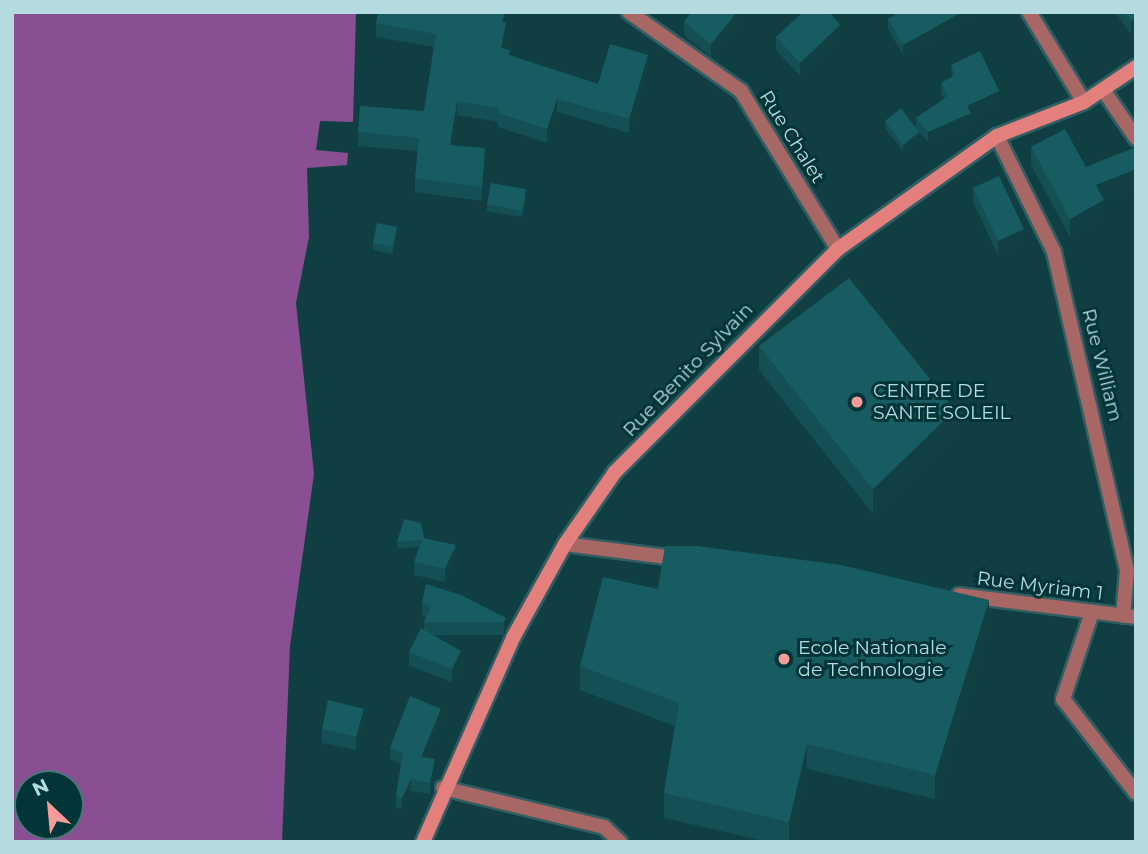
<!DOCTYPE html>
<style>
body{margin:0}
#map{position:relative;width:1148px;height:854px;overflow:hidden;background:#103f43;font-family:Montserrat,sans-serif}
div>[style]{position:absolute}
.water>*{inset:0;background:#8a4f93}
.roads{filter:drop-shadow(2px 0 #315e62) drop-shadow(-2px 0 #315e62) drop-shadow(0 2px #315e62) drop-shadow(0 -2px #315e62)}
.lane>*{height:14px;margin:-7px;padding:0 7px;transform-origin:7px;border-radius:7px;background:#a66765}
.street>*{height:14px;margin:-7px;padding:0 7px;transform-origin:7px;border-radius:7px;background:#a66765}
.secondary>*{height:14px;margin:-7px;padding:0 7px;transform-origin:7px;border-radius:7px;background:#e3807d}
.wall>*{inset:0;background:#144f53}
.shaded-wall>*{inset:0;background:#104044}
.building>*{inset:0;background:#175c61}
.dots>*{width:19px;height:19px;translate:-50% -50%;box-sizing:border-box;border:4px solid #023538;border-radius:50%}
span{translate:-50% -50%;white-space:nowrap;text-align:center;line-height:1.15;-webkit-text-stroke:6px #023538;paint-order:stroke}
.street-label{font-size:19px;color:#b4dbdf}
.poi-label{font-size:19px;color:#b4dbdf}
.left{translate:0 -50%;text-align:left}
.frame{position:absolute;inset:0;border:14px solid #b4dbdf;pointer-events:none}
.north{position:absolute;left:14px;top:770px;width:70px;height:70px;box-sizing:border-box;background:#023538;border:2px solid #49777b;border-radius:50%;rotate:334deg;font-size:19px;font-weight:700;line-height:28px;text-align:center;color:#b4dbdf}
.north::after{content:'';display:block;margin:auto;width:24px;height:32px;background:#f59b98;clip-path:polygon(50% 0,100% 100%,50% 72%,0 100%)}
</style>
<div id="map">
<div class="water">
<div style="clip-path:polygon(evenodd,12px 12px,356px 12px,353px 122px,320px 121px,316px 150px,348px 153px,347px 165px,307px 168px,309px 237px,296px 303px,314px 474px,290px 646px,282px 842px,12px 842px,12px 12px,28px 784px,70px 784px,70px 826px,28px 826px,28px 784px)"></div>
</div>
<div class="roads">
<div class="lane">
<div style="left:443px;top:788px;width:166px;rotate:13.6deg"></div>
<div style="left:604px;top:827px;width:22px;rotate:43deg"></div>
</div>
<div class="street">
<div style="left:629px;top:12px;width:137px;rotate:35.2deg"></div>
<div style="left:741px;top:91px;width:185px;rotate:58.5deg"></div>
<div style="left:1029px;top:12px;width:105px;rotate:58.6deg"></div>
<div style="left:1104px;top:91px;width:57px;rotate:55.8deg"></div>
<div style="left:997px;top:136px;width:129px;rotate:63.8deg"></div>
<div style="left:1054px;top:252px;width:326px;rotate:77.1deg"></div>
<div style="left:1127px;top:570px;width:46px;rotate:95deg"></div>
<div style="left:565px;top:544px;width:118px;rotate:7.3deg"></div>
<div style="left:959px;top:595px;width:178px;rotate:7.1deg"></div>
<div style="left:1092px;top:612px;width:92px;rotate:108.4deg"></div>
<div style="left:1063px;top:699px;width:119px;rotate:52.2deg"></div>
</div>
<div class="secondary">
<div style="left:423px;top:842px;width:225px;rotate:-66.2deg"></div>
<div style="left:514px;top:636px;width:105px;rotate:-61deg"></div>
<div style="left:565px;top:544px;width:88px;rotate:-55.2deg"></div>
<div style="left:615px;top:472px;width:315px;rotate:-45deg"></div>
<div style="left:838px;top:249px;width:195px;rotate:-35.4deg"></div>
<div style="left:997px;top:136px;width:93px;rotate:-21.3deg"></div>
<div style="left:1084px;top:102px;width:63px;rotate:-33.9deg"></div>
</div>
</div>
<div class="wall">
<div style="clip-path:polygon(740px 12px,740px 22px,711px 57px,684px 35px,684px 22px)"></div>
<div style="clip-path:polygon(894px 12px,970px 12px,970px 18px,903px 55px,888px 29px,888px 19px,896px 15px)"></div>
<div style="clip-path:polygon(1115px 12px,1136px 12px,1136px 31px,1131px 34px)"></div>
<div style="clip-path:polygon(506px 22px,506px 36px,504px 48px,510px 56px,598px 84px,648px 68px,629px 133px,557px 112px,547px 143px,498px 127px,498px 122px,457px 115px,452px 145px,485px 162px,482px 201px,415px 192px,415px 178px,418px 151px,358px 146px,358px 132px,424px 111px,434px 47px,376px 37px,376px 23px)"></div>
<div style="clip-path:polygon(776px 37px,840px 38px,800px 76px,776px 50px)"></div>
<div style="clip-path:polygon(951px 65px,999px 102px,971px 115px,971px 124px,928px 142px,919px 132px,919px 139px,903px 151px,885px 128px,885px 121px,916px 128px,916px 118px,944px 99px,941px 93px,941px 83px,952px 77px)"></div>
<div style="clip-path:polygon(1031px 147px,1086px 167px,1136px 147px,1136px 187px,1104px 200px,1104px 218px,1070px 237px,1031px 165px)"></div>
<div style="clip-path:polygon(973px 188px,1024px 243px,998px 255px,973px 202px)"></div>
<div style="clip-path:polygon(526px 195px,522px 217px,487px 211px,487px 204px)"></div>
<div style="clip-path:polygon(397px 234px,393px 254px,373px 250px,373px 243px)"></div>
<div style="clip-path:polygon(759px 346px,955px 434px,873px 514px,759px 370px)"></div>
<div style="clip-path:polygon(424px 538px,456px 558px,445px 582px,414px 575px,414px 562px,419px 547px,397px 549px,397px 542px)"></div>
<div style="clip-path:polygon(658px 589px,989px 624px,935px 799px,807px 769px,790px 842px,769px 842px,664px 818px,664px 793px,675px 726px,580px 690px,580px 666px)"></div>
<div style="clip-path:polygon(422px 602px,506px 618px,506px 631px,504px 635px,434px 635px,461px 664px,452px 682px,409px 666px,409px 652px,424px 629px,424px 622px,426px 617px,422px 616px)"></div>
<div style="clip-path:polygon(441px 720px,426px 757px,435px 771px,430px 794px,411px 791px,402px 809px,396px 808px,396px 796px,401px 764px,390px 759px,390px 748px)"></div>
<div style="clip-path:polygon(364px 722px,356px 750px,322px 743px,322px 729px)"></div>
</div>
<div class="shaded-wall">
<div style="clip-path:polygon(505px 12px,509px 12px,502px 35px,502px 22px)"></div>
<div style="clip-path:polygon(737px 12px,740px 12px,740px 22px,711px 57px,711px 44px)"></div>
<div style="clip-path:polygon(962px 12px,970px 12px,970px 18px,903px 55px,903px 45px)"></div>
<div style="clip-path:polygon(1136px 17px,1136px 31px,1131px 34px,1131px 21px)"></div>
<div style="clip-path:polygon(506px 22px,506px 36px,501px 62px,501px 48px)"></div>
<div style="clip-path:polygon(840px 25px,840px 38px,800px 76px,800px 63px)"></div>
<div style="clip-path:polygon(648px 55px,648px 68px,629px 133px,629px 119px)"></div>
<div style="clip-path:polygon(999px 91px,999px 102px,971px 115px,971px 124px,928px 142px,928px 132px,967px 106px)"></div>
<div style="clip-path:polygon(557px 99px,557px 112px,547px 143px,547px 129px)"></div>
<div style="clip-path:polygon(457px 101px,457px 115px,450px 158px,450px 145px)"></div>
<div style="clip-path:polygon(919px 132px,919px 139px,903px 151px,903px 145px)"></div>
<div style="clip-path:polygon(485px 148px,485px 162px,482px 201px,482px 187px)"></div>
<div style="clip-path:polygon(1136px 169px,1136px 187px,1104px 200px,1104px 218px,1070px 237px,1070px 219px,1096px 185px)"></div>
<div style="clip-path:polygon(397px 227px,397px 234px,393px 254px,393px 247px)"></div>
<div style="clip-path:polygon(1024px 229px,1024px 243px,998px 255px,998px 241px)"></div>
<div style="clip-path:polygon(955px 410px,955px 434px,873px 514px,873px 489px)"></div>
<div style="clip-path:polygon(456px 545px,456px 558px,445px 582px,445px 569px)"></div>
<div style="clip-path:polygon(989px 600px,989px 624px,935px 799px,935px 775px)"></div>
<div style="clip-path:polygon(506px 618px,506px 631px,504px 635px,504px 622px)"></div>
<div style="clip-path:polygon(461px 651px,461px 664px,452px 682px,452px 669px)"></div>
<div style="clip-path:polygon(364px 709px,364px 722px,356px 750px,356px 737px)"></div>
<div style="clip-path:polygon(441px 709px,441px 720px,421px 768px,421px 757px)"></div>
<div style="clip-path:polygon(807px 744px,807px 769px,790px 842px,789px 842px,789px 822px)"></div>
<div style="clip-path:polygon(435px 759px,435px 771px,430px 794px,430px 783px)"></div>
<div style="clip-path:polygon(411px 779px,411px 791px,402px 809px,402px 798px)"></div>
</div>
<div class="building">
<div style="clip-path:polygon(378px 12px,505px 12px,502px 22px,506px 22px,501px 48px,510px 50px,509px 55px,598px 84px,610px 44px,648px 55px,629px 119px,557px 99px,547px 129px,498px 113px,499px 108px,457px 101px,450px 145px,485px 148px,482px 187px,415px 178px,419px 138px,358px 132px,360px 106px,424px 111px,436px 34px,376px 23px)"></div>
<div style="clip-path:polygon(691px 12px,737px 12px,711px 44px,684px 22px)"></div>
<div style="clip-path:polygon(803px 12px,829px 12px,840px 25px,800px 63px,776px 37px)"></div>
<div style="clip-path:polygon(900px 12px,962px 12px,903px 45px,888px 19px)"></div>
<div style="clip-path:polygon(1124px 12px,1136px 12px,1136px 17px,1131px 21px)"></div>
<div style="clip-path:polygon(980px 51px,999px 91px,967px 106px,971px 113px,928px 132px,916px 118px,948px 96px,941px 83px,955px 75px,951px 65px)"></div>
<div style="clip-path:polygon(901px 108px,919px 132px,903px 145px,885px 121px)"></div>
<div style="clip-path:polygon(1065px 129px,1086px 167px,1136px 147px,1136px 169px,1096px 185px,1104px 200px,1070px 219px,1031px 147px)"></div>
<div style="clip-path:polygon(999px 176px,1024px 229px,998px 241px,973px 188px)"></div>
<div style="clip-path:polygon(491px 183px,526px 189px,522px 211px,487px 204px)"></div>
<div style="clip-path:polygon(377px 223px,397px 227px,393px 247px,373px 243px)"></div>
<div style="clip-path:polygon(849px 278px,955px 410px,873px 489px,759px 346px)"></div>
<div style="clip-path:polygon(404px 519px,421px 523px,424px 538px,423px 538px,422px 540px,397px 542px)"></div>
<div style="clip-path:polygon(423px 538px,456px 545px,445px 569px,414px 562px)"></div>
<div style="clip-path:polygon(665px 546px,697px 546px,841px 565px,989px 600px,935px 775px,807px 744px,789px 822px,664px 793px,679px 703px,580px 666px,603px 577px,658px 589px)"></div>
<div style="clip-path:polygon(426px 584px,461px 595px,506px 618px,504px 622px,424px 622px,431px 607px,422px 602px)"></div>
<div style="clip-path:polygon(421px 628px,461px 651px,452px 669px,409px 652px)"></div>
<div style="clip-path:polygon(410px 696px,441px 709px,421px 757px,435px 759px,430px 783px,411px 779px,402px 798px,396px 796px,403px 753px,390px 748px)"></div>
<div style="clip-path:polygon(328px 700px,364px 709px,356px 737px,322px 729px)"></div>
</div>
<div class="dots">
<div style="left:857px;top:402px;background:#f59b98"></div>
<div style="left:784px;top:659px;background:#f59b98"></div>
</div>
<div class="street-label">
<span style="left:792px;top:137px;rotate:58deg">Rue Chalet</span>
<span style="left:1102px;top:365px;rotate:76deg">Rue William</span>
<span style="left:688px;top:370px;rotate:-46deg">Rue Benito Sylvain</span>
<span style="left:1040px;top:586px;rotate:7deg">Rue Myriam 1</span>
</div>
<div class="poi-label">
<span class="left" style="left:873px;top:402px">CENTRE DE<br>SANTE SOLEIL</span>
<span class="left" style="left:798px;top:659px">Ecole Nationale<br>de Technologie</span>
</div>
<div class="frame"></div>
<div class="north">N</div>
</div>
